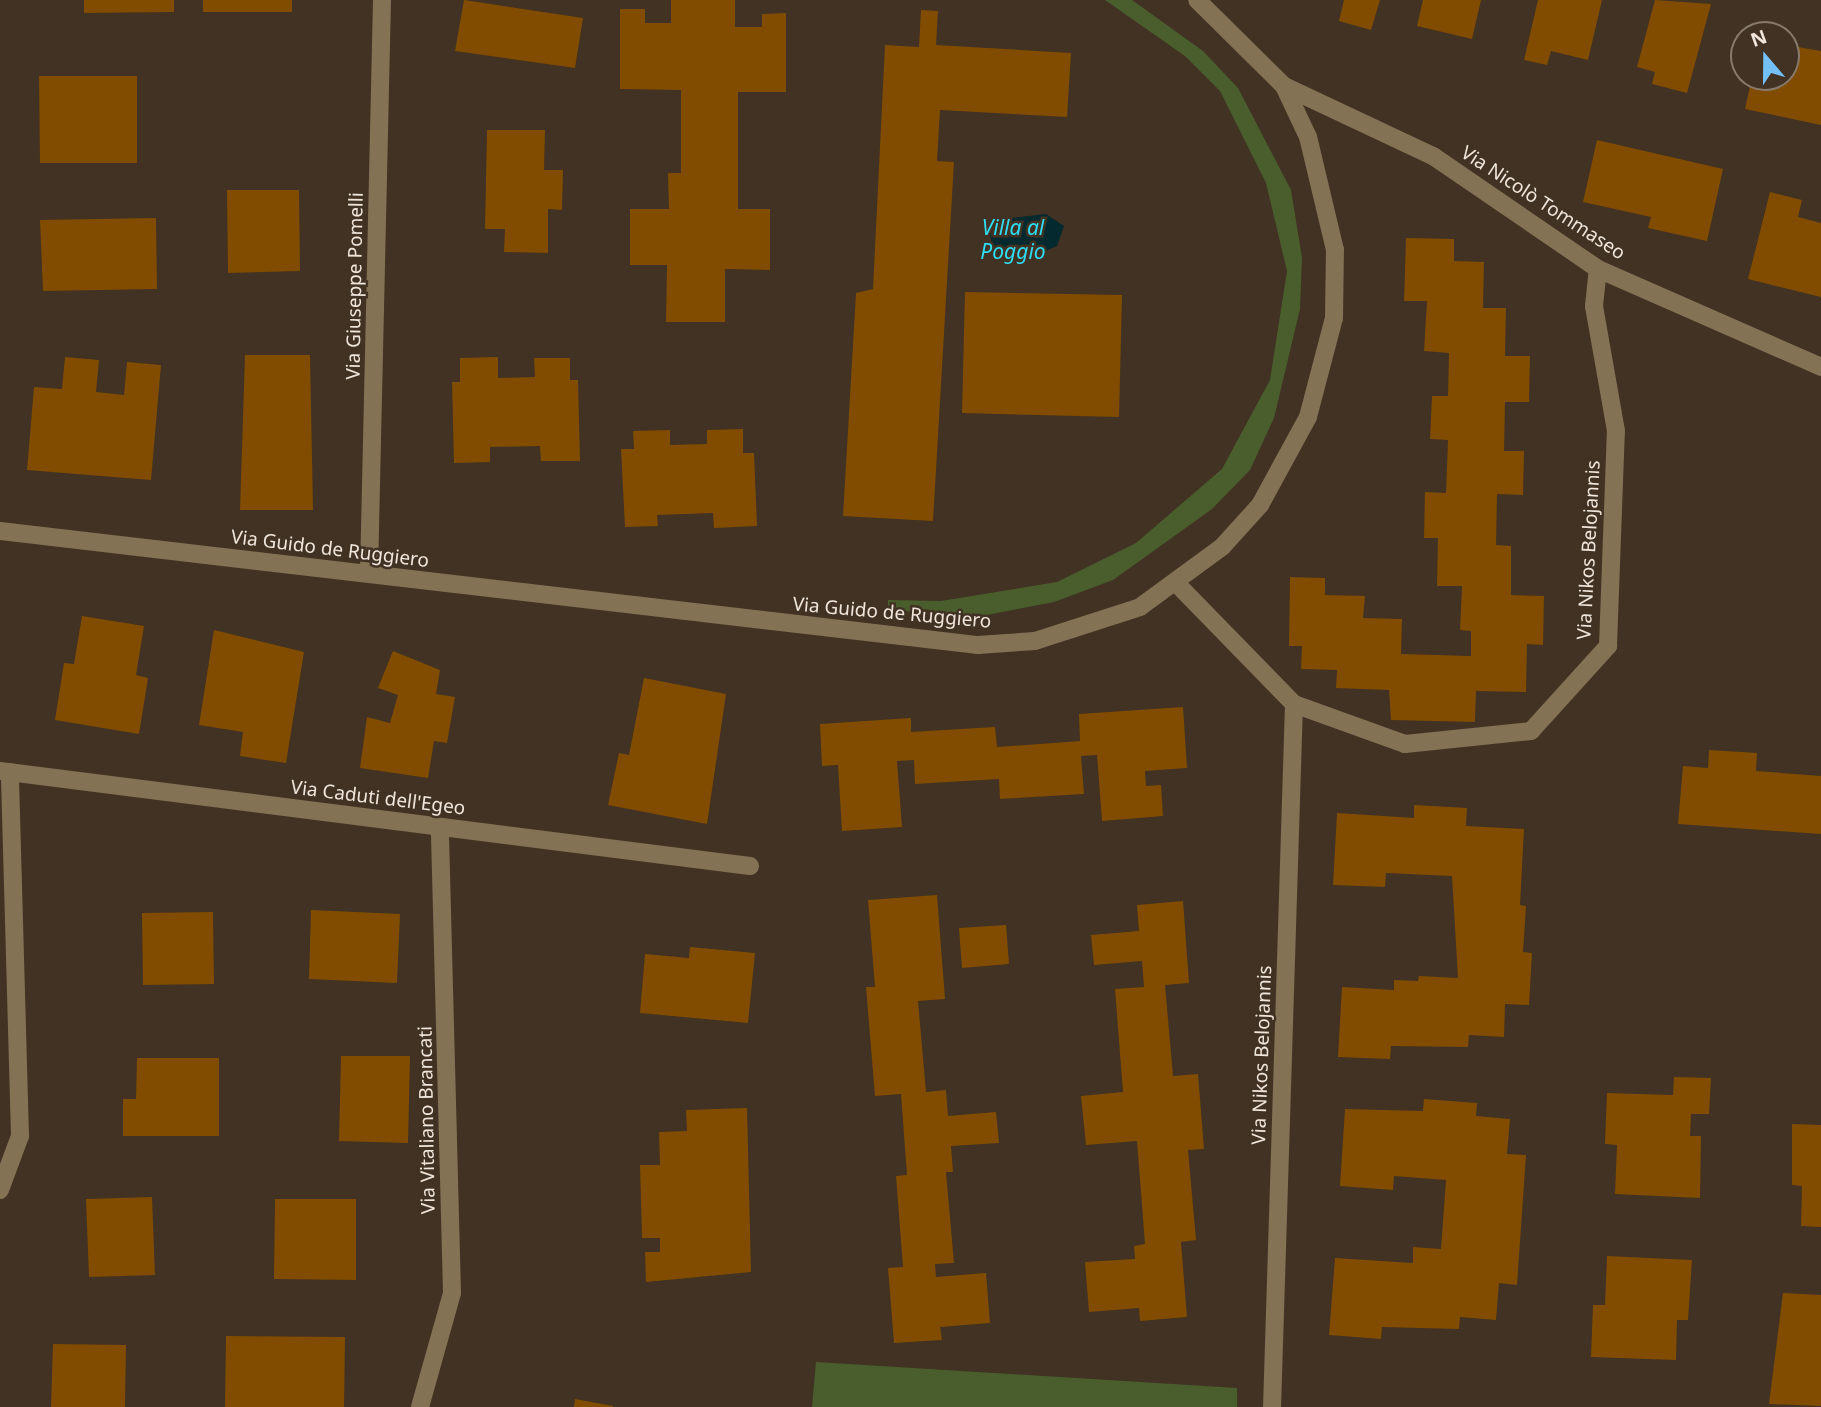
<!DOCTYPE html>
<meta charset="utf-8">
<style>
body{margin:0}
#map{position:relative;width:1821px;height:1407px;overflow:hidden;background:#413223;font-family:"Noto Sans",sans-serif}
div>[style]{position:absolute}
.green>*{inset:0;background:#495e2c}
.water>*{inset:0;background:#042a2f}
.building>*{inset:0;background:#814c00}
.minor>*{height:18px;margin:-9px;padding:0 9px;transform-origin:9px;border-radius:9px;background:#847255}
span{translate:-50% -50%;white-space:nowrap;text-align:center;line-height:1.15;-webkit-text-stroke:5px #413223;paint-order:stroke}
.street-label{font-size:19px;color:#efe5db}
.water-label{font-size:21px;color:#2ddef5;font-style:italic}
.north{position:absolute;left:1730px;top:21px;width:70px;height:70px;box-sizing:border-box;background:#413223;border:2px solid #877a6d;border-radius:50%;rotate:340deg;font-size:19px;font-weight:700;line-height:28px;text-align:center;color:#efe5db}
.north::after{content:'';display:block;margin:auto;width:24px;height:32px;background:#74c0f6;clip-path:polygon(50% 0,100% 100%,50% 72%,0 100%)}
</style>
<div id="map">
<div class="green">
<div style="clip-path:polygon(1105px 0,1132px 0,1203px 51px,1238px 88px,1291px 190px,1302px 258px,1300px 309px,1274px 418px,1250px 470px,1212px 509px,1113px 580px,1054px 602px,960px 620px,888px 608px,888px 600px,941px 601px,1057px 582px,1136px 543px,1222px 469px,1270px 380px,1287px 271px,1266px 183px,1220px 91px,1185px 56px)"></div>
<div style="clip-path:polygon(816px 1362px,1237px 1388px,1237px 1407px,812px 1407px)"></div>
</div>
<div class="water">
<div style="clip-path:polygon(1046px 214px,1064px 226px,1057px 246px,1021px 262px,993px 252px,990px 235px,1003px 219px)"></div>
</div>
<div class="building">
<div style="clip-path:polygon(84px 0,174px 0,174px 12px,84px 13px)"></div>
<div style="clip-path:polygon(203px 0,292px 0,292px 12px,203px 12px)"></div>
<div style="clip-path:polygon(464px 0,583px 18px,575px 68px,455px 51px)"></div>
<div style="clip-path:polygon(671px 0,735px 0,735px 27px,762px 27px,762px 14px,786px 13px,786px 92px,738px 92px,738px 209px,770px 209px,770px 270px,725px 269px,725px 322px,666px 322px,667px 265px,630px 265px,630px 209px,669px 209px,668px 173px,681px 173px,681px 90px,620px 89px,620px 9px,645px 9px,645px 23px,671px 23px)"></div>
<div style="clip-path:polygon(1344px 0,1380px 0,1371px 30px,1339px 21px)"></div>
<div style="clip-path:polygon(1423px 0,1481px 0,1472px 39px,1417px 26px)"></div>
<div style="clip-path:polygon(1538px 0,1602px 0,1588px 60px,1551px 51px,1547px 65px,1524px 60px)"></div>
<div style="clip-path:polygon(1655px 0,1711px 4px,1687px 93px,1652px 84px,1655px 72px,1637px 67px)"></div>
<div style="clip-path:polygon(921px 10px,938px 11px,936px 45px,1071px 53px,1067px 117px,940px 110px,937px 161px,954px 162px,933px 521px,843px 516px,856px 293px,873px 289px,885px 45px,919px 47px)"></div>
<div style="clip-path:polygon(1786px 45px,1821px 51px,1821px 125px,1745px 109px,1752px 77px,1786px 77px)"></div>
<div style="clip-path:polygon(39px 76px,137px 76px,137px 163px,40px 163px)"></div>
<div style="clip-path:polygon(487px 130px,545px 130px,544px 170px,563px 170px,562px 210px,548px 209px,548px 253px,504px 252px,505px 229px,485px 229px)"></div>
<div style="clip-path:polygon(1597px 140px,1723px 169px,1707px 241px,1648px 228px,1651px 217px,1583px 202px)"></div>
<div style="clip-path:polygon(227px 190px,299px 190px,300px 271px,228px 273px)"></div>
<div style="clip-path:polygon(1770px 192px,1802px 200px,1798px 217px,1821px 223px,1821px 297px,1748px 279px)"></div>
<div style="clip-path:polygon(156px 218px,157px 289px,43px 291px,40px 220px)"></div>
<div style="clip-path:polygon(1406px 238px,1454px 239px,1454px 261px,1484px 262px,1483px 308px,1506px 308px,1505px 356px,1530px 356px,1529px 402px,1505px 402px,1504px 451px,1524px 451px,1523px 495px,1497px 494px,1496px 545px,1511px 546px,1511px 595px,1544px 596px,1543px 645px,1527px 644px,1526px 692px,1476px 691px,1475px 722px,1391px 720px,1389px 690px,1336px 688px,1337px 670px,1301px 669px,1302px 646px,1289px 646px,1290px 577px,1325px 578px,1325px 595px,1365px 596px,1363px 618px,1402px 619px,1401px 654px,1471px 656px,1471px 631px,1460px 630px,1462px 586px,1437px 586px,1438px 538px,1424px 538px,1425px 492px,1446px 493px,1448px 440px,1430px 439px,1432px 396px,1448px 396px,1449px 353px,1424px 351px,1427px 301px,1404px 301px)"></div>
<div style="clip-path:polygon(965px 292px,1122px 295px,1119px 417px,962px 413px)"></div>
<div style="clip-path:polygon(245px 355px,310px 355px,313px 510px,240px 510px)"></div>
<div style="clip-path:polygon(65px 357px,99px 360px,96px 392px,124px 395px,127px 362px,161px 365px,151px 480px,27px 470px,34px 387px,62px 389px)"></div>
<div style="clip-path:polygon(498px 357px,498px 378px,535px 377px,534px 358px,570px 358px,570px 380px,578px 380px,580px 461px,541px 461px,540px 446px,490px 447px,490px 462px,454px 463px,452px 382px,460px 382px,460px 358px)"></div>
<div style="clip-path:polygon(743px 429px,743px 453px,754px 453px,757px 526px,714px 528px,713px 513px,657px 515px,658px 526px,625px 527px,621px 449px,634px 449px,633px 431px,670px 430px,670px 445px,707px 444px,707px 430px)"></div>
<div style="clip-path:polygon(82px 616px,144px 626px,136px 675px,148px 678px,139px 734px,55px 720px,64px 663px,74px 664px)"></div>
<div style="clip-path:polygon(214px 630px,304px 652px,286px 763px,240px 756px,243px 732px,199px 725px)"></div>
<div style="clip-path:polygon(393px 651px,440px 670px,436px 694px,455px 697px,447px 743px,434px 741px,428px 778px,360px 768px,367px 717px,390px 723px,398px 695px,378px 688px)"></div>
<div style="clip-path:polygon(644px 678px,726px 694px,707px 824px,608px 805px,619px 753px,629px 755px)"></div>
<div style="clip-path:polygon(1183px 707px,1187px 768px,1145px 771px,1146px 786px,1161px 785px,1163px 816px,1102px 821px,1097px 755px,1081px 756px,1084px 794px,1000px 799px,999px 779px,915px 784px,914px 760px,897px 761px,902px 827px,842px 831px,838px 765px,822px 766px,820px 724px,911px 718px,911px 732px,995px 727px,997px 747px,1080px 741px,1079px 714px)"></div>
<div style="clip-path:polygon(1709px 750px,1757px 753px,1756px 771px,1821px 776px,1821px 834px,1678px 824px,1683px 766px,1708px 768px)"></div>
<div style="clip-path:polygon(1414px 805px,1467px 808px,1466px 826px,1524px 829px,1520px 905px,1526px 906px,1523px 952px,1532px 953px,1529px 1005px,1505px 1004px,1504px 1037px,1469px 1035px,1468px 1047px,1391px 1046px,1390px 1059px,1338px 1057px,1342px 987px,1394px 990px,1394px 980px,1418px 981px,1419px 976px,1458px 978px,1452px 876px,1386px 873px,1385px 887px,1333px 885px,1337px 813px,1414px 818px)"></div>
<div style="clip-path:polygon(937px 895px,945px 999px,918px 1001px,926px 1092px,946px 1090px,948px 1116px,996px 1112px,999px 1143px,951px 1146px,953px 1172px,946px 1172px,954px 1263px,935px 1264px,936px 1277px,986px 1273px,990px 1323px,940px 1327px,942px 1340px,894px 1343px,888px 1268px,903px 1267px,896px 1176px,907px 1175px,901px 1094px,875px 1096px,866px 987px,875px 987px,868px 900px)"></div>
<div style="clip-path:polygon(1183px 901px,1189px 983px,1165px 985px,1173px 1076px,1198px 1074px,1204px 1149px,1188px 1150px,1196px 1240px,1181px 1242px,1187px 1317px,1140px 1321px,1139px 1308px,1089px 1312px,1085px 1262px,1135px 1259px,1134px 1246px,1145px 1244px,1137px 1141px,1086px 1145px,1081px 1096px,1123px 1092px,1115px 989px,1144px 987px,1142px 961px,1094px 965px,1091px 935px,1139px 931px,1137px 905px)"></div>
<div style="clip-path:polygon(311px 910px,400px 914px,397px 983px,309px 979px)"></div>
<div style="clip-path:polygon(213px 912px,214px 984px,143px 985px,142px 913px)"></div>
<div style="clip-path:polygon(1006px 925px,1009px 964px,962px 968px,959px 928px)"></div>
<div style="clip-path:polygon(690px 947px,755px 953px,748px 1023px,640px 1013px,645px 954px,689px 958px)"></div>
<div style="clip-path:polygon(341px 1056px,410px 1056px,408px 1143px,339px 1141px)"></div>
<div style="clip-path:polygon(137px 1058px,219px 1058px,219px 1136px,123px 1136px,123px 1099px,136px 1099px)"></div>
<div style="clip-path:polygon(1674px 1077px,1711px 1078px,1709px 1114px,1691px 1114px,1690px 1136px,1701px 1136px,1700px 1198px,1615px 1194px,1617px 1145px,1605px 1144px,1607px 1093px,1673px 1095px)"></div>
<div style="clip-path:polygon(1424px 1099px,1477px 1103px,1476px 1116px,1510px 1119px,1507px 1154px,1526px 1155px,1517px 1285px,1499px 1283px,1496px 1320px,1460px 1317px,1459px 1329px,1382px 1327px,1381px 1339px,1329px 1335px,1335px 1258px,1413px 1263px,1413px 1247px,1441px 1249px,1446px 1180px,1394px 1176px,1393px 1190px,1340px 1186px,1345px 1109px,1423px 1111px)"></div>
<div style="clip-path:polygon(747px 1108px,751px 1272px,646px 1282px,645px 1252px,660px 1252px,660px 1238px,642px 1238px,640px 1165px,660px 1165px,659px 1132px,687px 1131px,686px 1110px)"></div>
<div style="clip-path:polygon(1792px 1124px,1821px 1125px,1821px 1227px,1801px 1226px,1802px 1186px,1792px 1185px)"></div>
<div style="clip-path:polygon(152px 1197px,155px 1275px,89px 1277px,86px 1199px)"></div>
<div style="clip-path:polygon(275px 1199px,356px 1199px,356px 1280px,274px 1279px)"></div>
<div style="clip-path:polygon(1607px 1256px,1692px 1260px,1688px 1320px,1677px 1320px,1676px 1360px,1591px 1357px,1593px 1305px,1605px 1305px)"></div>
<div style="clip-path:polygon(1783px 1293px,1821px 1295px,1821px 1406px,1769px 1404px)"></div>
<div style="clip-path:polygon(226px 1336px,345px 1337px,344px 1407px,225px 1407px)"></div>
<div style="clip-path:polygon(53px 1344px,126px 1345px,125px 1407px,51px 1407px)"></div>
<div style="clip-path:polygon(575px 1399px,613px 1406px,613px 1407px,574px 1407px)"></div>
</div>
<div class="minor">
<div style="left:1284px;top:86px;width:165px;rotate:25.2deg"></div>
<div style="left:1433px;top:156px;width:200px;rotate:34.4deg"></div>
<div style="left:1598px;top:269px;width:244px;rotate:23.7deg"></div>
<div style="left:0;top:531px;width:985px;rotate:6.65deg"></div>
<div style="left:978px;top:645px;width:57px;rotate:-4deg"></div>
<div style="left:1035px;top:641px;width:110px;rotate:-17.9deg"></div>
<div style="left:1140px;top:607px;width:102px;rotate:-36.2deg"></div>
<div style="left:1222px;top:547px;width:57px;rotate:-47.9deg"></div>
<div style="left:1260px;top:505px;width:100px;rotate:-61.4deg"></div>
<div style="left:1308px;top:417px;width:102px;rotate:-75.3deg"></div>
<div style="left:1334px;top:318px;width:68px;rotate:-89.2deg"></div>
<div style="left:1335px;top:250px;width:116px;rotate:-103.4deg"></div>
<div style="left:1308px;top:137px;width:56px;rotate:-115.2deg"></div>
<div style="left:1284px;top:86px;width:122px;rotate:-135.3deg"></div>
<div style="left:369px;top:573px;width:573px;rotate:-88.7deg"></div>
<div style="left:1177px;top:584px;width:168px;rotate:45.7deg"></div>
<div style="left:1294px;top:704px;width:703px;rotate:91.79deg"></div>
<div style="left:1294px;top:704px;width:118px;rotate:19.8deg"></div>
<div style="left:1405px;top:744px;width:127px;rotate:-5.9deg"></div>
<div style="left:1531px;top:731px;width:115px;rotate:-47.8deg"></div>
<div style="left:1608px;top:646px;width:215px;rotate:-87.9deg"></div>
<div style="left:1616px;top:431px;width:127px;rotate:-100deg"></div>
<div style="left:1594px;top:306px;width:37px;rotate:-84deg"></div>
<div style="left:0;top:771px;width:756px;rotate:7.22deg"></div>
<div style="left:0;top:1190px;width:58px;rotate:-69.7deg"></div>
<div style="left:20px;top:1136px;width:364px;rotate:-91.6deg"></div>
<div style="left:420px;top:1407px;width:118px;rotate:-74.3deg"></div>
<div style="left:452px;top:1293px;width:466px;rotate:-91.5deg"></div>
</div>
<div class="street-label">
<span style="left:1543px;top:203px;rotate:33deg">Via Nicolò Tommaseo</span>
<span style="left:355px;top:286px;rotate:-89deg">Via Giuseppe Pomelli</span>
<span style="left:330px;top:549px;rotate:7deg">Via Guido de Ruggiero</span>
<span style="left:1589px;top:550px;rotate:-87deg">Via Nikos Belojannis</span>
<span style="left:892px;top:613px;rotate:5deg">Via Guido de Ruggiero</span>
<span style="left:378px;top:798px;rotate:7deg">Via Caduti dell'Egeo</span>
<span style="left:1262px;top:1055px;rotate:-88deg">Via Nikos Belojannis</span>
<span style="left:427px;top:1120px;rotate:-91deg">Via Vitaliano Brancati</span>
</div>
<div class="water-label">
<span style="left:1013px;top:239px">Villa al<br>Poggio</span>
</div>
<div class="north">N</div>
</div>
